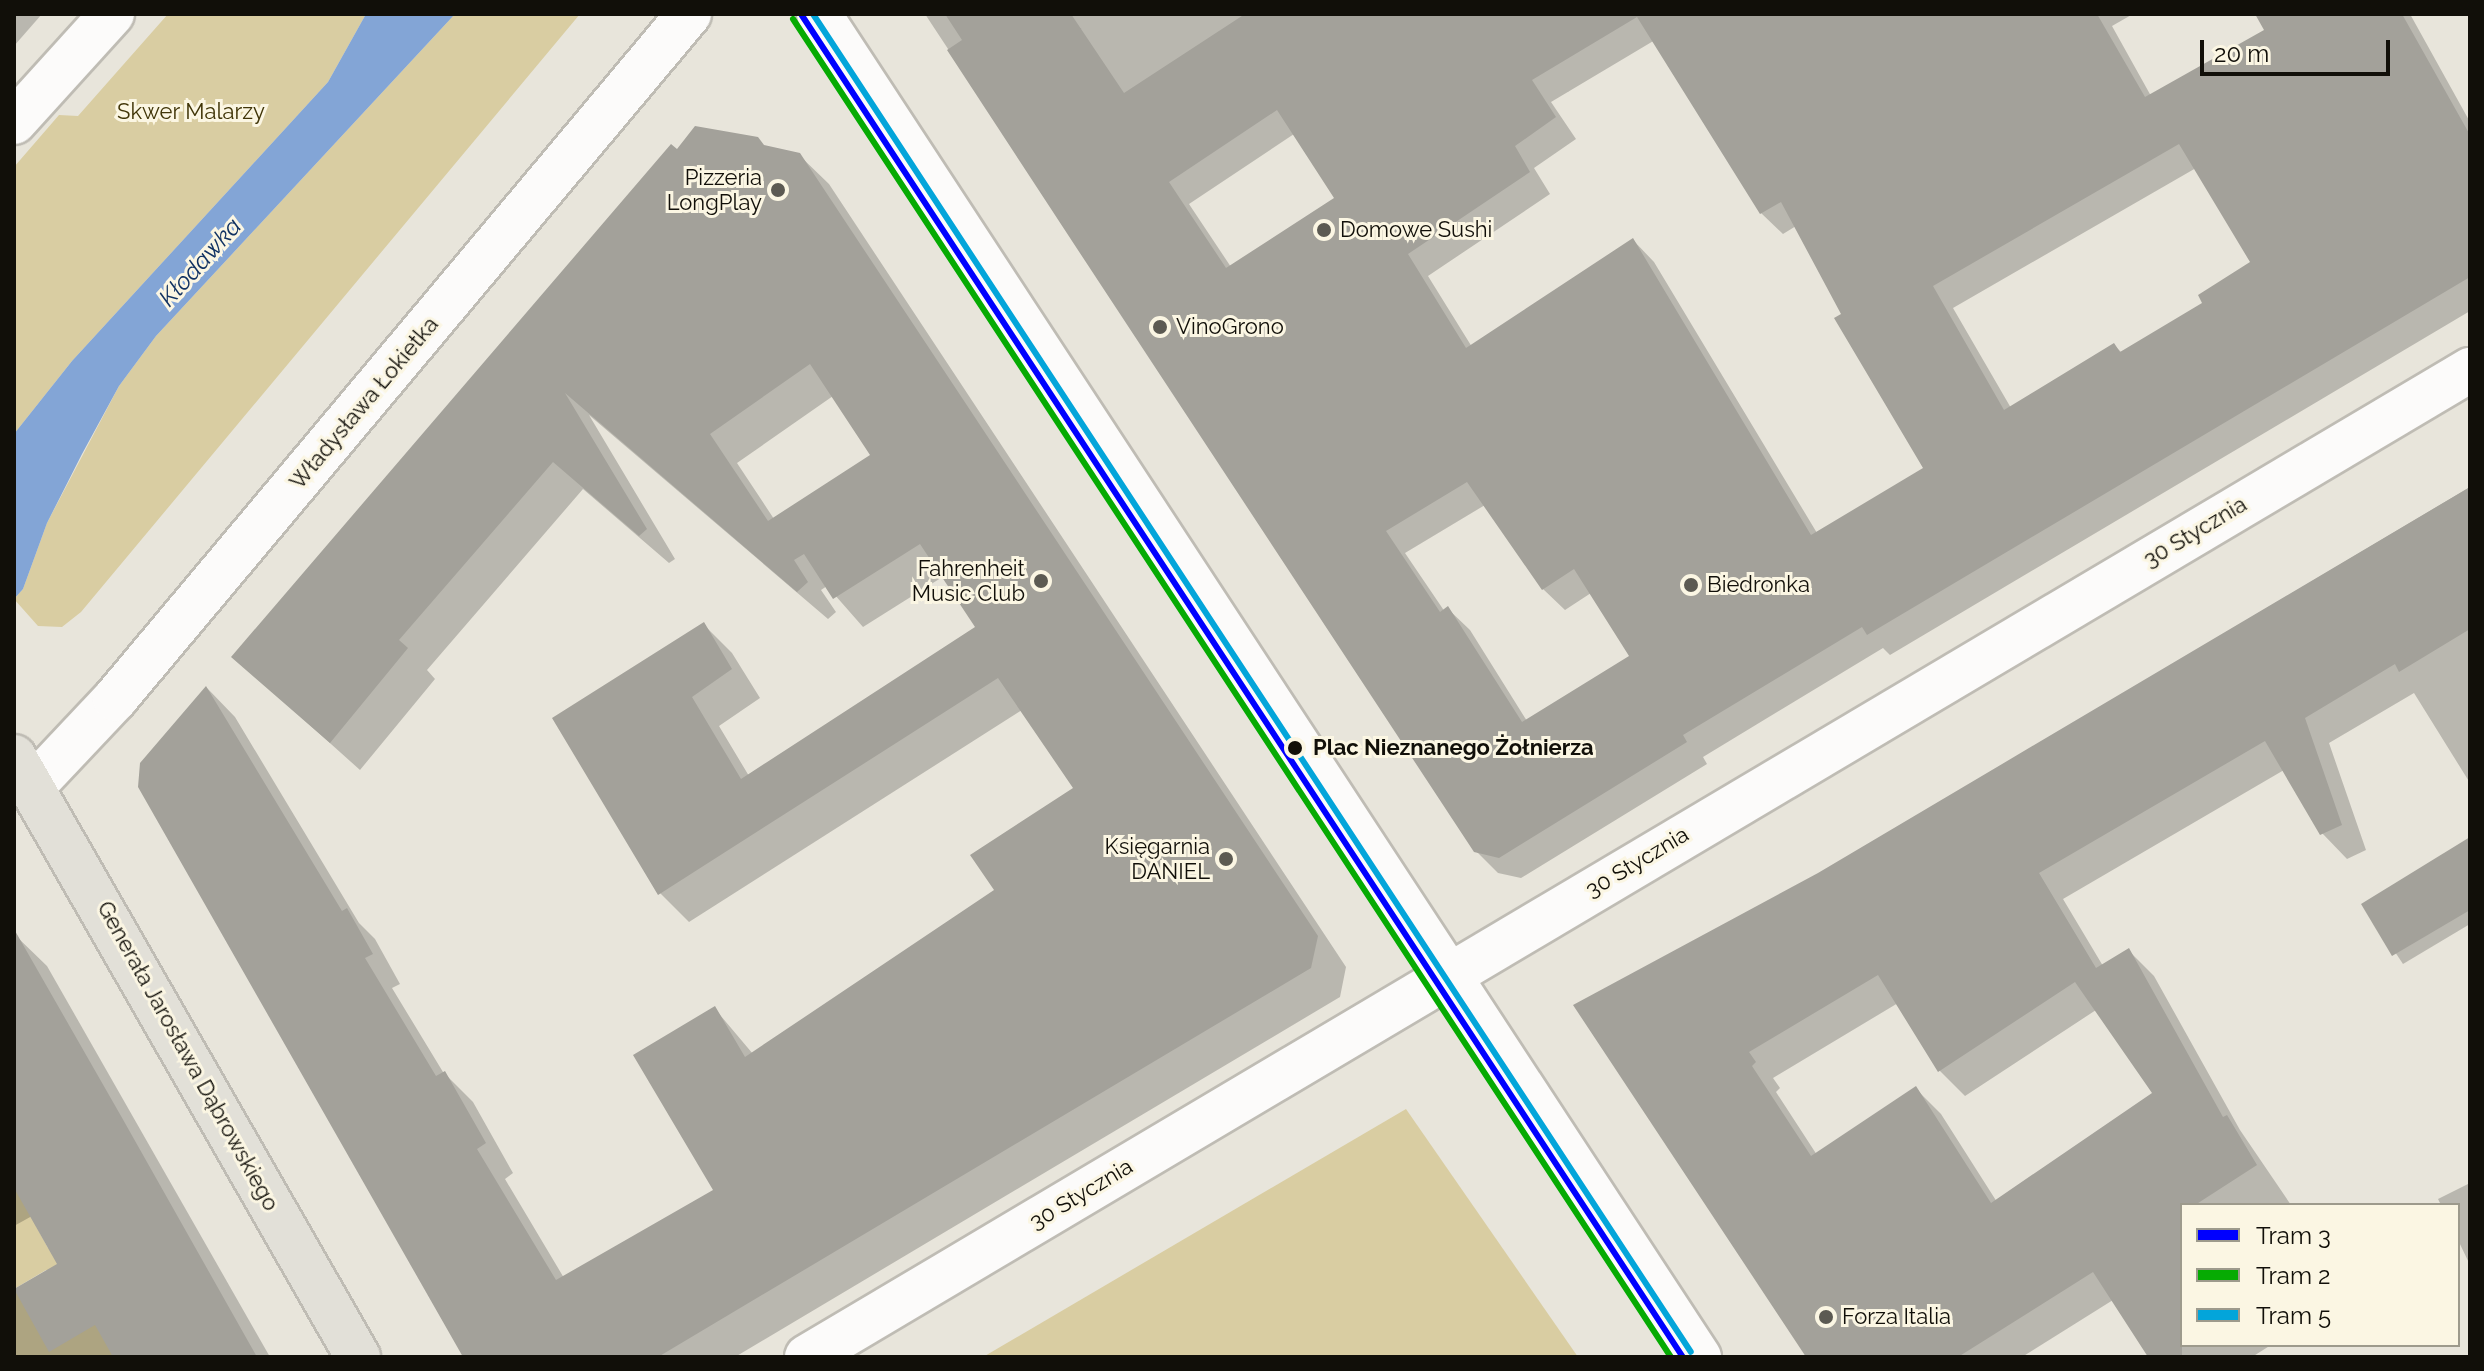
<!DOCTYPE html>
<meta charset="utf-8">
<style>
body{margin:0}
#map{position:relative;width:2484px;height:1371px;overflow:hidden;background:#e8e5db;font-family:Raleway,sans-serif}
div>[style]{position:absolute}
.green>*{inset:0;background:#d9cda2}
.water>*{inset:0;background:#83a5d6}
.shadow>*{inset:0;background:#0003}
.building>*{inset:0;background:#a3a19a}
.roads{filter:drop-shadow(2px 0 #bfbcb4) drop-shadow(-2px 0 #bfbcb4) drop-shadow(0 2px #bfbcb4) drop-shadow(0 -2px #bfbcb4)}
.minor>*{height:44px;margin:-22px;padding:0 22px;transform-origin:22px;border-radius:22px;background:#fcfbfa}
.major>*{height:44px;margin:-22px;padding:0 22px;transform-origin:22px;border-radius:22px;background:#e2e0d8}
.tram-1>*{height:6px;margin:-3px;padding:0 3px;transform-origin:3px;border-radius:3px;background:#00f}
.tram-2>*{height:6px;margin:-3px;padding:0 3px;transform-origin:3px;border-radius:3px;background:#06ab03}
.tram-3>*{height:6px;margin:-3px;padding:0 3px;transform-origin:3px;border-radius:3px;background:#03a5da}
.dots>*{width:22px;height:22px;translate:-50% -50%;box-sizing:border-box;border:4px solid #fbf6e3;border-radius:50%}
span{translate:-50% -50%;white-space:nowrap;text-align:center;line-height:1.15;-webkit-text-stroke:6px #fbf6e3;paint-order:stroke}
.park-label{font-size:22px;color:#403508}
.poi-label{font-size:22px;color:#110f09}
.right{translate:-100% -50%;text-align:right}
.left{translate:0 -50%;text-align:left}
.street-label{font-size:22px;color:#110f09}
.stop-label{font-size:22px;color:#110f09;font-weight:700}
.water-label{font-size:24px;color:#113262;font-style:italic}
.frame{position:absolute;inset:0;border:16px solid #110f09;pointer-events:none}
.legend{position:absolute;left:2180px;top:1203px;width:280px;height:144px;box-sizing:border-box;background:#fbf6e3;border:2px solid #9d9a8c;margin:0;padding:10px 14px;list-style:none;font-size:24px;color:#110f09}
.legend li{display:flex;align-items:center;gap:16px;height:40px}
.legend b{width:40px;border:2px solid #9d9a8c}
.scale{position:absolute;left:2200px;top:40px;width:190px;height:36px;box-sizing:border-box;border:4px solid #110f09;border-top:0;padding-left:10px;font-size:24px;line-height:28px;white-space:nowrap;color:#110f09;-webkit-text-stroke:6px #fbf6e3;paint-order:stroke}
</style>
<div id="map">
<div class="green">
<div style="clip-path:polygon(168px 14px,366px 14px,328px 82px,72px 361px,14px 434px,14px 167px,59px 115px,78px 116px)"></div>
<div style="clip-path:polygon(455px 14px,580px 14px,81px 612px,62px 627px,38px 626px,14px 599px,23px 589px,47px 523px,119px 386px,156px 336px)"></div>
<div style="clip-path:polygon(1406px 1109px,1578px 1357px,983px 1357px)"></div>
<div style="clip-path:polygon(14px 1177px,47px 1219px,36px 1226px,48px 1248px,66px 1254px,68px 1276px,46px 1270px,14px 1289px,90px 1296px,113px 1357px,14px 1357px)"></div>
</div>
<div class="water">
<div style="clip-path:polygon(366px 14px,455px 14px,156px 336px,119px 386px,82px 454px,47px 523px,23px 589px,14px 599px,14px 434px,72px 361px,328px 82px)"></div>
</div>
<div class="shadow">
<div style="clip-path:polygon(14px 14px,42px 14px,14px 46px)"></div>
<div style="clip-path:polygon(evenodd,925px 14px,2133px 14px,2112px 26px,2151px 96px,2267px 31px,2257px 14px,2410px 14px,2470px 122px,2470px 311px,1890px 655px,1883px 648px,1703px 757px,1707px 764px,1521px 878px,1498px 873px,1476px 851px,925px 14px,1655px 40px,1761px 213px,1783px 234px,1796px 226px,1925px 469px,1817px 533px,1654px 262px,1633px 240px,1472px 347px,1428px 276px,1550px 194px,1534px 168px,1576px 139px,1551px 102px,1655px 40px,925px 14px,1294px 134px,1336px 199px,1231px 267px,1189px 204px,1294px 134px,925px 14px,2196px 168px,2252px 263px,2205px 303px,2122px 353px,2114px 345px,2011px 408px,1953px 308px,2196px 168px,925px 14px,1485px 505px,1543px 589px,1565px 610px,1591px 593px,1632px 656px,1527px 721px,1470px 630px,1448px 609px,1445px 612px,1405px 553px,1485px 505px)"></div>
<div style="clip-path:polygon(evenodd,766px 147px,799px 155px,829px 184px,1346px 967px,1340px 997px,735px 1357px,466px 1357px,207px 688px,235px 717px,359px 923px,375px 939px,400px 984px,392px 988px,443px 1072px,473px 1102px,513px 1173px,505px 1179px,564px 1278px,716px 1191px,715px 1009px,753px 1054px,997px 891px,1076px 789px,1022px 710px,689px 922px,660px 893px,703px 624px,732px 653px,760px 698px,719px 726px,749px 776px,978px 628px,944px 576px,863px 627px,827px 586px,821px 590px,836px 612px,828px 619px,589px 415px,675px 559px,669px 563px,583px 489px,427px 670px,435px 679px,360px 770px,234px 657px,677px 152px,766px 147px,833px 396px,873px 456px,774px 519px,737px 463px,833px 396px)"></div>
<div style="clip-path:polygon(evenodd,2470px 487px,2470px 783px,2414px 693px,2329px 743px,2366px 850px,2347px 859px,2322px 833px,2284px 770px,2063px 899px,2103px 966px,2128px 950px,2154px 976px,2240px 1130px,2291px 1205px,2182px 1205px,2182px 1345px,2271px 1345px,2252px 1357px,2151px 1357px,2113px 1300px,2022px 1357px,1808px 1357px,1575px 1005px,1819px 875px,2470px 487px,1898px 1003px,1940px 1071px,1965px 1096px,2096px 1010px,2155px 1094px,1997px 1202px,1941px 1114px,1916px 1089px,1817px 1155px,1776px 1092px,1780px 1088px,1773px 1078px,1898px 1003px)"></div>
<div style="clip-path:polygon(2470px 852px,2470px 924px,2403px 964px,2363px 904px)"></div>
<div style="clip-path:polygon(16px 936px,47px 966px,270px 1357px,14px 1357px,14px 1293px,60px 1265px,32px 1216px,14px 1226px)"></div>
<div style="clip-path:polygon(2470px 1183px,2470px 1265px,2458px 1240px,2458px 1205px,2441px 1205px,2438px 1199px)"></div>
</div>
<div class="building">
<div style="clip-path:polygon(evenodd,945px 14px,1071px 14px,1124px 93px,1245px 14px,2097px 14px,2145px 97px,2264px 30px,2255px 14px,2402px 14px,2470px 135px,2470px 277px,1867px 635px,1862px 627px,1683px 735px,1687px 742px,1499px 858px,1474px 852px,1072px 241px,947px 50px,962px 40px,945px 14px,1637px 17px,1760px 214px,1781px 202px,1841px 314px,1834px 318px,1923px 468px,1811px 535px,1633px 238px,1466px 348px,1408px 254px,1530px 172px,1515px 146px,1556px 117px,1532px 80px,1637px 17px,945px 14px,1277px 110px,1334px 198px,1226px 268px,1169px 182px,1277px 110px,945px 14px,2179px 144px,2250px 262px,2198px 295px,2202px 303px,2120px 352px,2114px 343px,2004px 410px,1933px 286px,2179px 144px,945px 14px,1467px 482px,1542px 590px,1574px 569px,1629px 656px,1522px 722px,1448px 606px,1440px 612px,1386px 531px,1467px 482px)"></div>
<div style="clip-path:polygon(evenodd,695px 126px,758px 137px,764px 145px,800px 153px,1318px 936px,1311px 968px,658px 1357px,463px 1357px,138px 787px,140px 763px,206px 686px,342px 911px,347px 908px,373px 954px,365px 958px,436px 1076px,445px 1071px,486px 1143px,477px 1149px,556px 1280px,713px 1190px,633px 1055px,715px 1006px,745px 1057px,994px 890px,970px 855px,1073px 788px,998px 678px,658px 895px,552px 718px,704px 622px,732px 669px,692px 697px,741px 779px,975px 627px,920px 544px,833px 599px,804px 554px,794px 560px,808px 582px,797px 592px,565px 393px,647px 529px,639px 536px,553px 462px,399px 640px,408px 648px,330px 743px,231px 657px,671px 144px,677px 149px,695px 126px,810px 364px,870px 455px,768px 521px,710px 434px,810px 364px)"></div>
<div style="clip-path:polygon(evenodd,2470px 487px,2470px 629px,2399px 672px,2395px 664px,2305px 718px,2342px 825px,2320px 835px,2265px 741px,2039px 873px,2096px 968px,2129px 948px,2223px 1117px,2227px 1115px,2257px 1165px,2195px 1205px,2182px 1205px,2182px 1357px,2148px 1357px,2093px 1272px,1958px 1357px,1806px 1357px,1573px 1005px,1818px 873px,2470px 487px,1878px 975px,1938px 1072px,2075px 982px,2152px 1093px,1991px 1203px,1916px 1086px,1811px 1156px,1752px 1066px,1756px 1062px,1749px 1052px,1878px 975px)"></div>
<div style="clip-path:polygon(2470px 837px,2470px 910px,2392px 956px,2361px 904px)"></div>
<div style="clip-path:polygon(14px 929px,121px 1116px,257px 1357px,113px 1357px,95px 1325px,49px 1352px,14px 1289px,57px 1264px,14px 1188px)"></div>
</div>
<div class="roads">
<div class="minor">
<div style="left:819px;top:14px;width:1606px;rotate:56.77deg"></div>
<div style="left:14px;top:122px;width:146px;rotate:-47.8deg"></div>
<div style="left:33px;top:786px;width:120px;rotate:-46.7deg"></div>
<div style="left:115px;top:699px;width:894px;rotate:-50.04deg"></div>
<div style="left:807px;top:1357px;width:1934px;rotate:-30.69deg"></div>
</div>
<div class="major">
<div style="left:14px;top:757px;width:692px;rotate:60.17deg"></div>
</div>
</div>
<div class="tram-1">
<div style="left:801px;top:14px;width:1607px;rotate:56.71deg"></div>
</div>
<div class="tram-2">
<div style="left:793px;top:19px;width:1600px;rotate:56.73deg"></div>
</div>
<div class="tram-3">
<div style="left:813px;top:14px;width:1600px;rotate:56.73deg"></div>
</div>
<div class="dots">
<div style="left:778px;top:190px;background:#5c5a52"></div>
<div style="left:1324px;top:230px;background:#5c5a52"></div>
<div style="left:1160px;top:327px;background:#5c5a52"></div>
<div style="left:1041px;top:581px;background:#5c5a52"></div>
<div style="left:1691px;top:585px;background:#5c5a52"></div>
<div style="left:1295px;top:748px;background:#110f09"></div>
<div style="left:1226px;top:859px;background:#5c5a52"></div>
<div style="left:1826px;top:1317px;background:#5c5a52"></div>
</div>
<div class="park-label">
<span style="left:191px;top:112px">Skwer Malarzy</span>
</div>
<div class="poi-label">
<span class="right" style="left:762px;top:190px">Pizzeria<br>LongPlay</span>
<span class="left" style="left:1340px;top:230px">Domowe Sushi</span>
<span class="left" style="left:1176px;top:327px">VinoGrono</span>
<span class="right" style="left:1025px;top:581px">Fahrenheit<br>Music Club</span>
<span class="left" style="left:1707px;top:585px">Biedronka</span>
<span class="right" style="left:1210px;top:859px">Księgarnia<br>DANIEL</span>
<span class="left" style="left:1842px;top:1317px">Forza Italia</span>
</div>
<div class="street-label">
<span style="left:364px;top:403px;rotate:-50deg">Władysława Łokietka</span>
<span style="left:2195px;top:532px;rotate:-31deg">30 Stycznia</span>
<span style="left:1637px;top:862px;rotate:-31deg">30 Stycznia</span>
<span style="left:188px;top:1056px;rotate:61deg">Generała Jarosława Dąbrowskiego</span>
<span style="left:1081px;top:1194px;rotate:-31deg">30 Stycznia</span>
</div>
<div class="stop-label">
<span class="left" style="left:1313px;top:748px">Plac Nieznanego Żołnierza</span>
</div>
<div class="water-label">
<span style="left:200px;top:262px;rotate:-48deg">Kłodawka</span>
</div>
<div class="frame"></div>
<ul class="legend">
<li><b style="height:10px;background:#00f"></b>Tram 3</li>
<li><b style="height:10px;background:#06ab03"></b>Tram 2</li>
<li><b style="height:10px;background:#03a5da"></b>Tram 5</li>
</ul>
<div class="scale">20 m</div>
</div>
